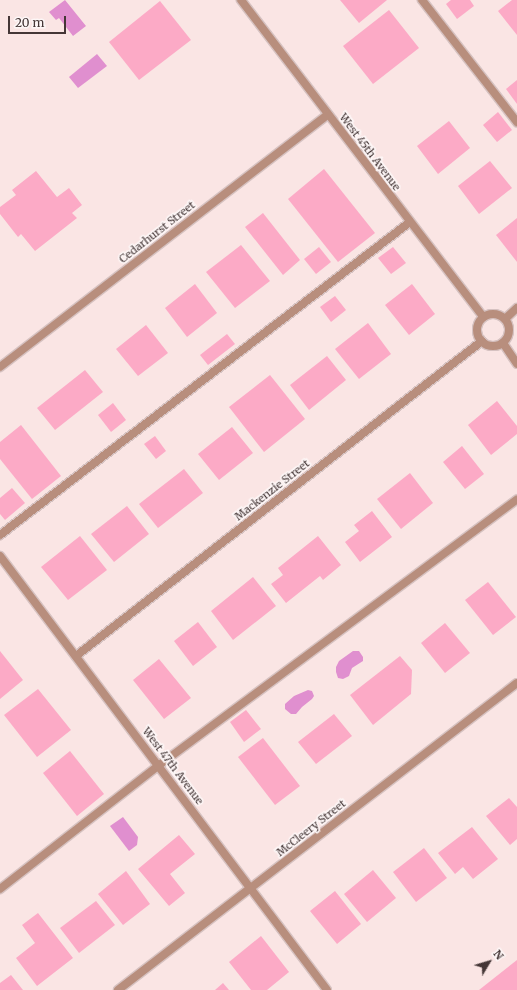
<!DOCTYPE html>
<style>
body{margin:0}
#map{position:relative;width:517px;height:990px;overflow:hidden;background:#fae5e4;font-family:Merriweather,serif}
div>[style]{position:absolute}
.water>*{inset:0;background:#e08fcf}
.building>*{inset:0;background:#fcaac6}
.roads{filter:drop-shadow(1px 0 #d6c2c1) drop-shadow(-1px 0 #d6c2c1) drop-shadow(0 1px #d6c2c1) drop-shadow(0 -1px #d6c2c1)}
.lane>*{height:8px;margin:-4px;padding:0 4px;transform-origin:4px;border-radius:4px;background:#b88e7d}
.street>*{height:8px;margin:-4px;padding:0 4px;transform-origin:4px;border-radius:4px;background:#b88e7d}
.street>.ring{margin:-4px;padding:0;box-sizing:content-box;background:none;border:8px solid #b88e7d;border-radius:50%}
span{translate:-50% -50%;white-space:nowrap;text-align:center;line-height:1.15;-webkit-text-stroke:3.5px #fdf6f6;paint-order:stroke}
.street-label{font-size:11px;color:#443636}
.north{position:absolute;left:469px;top:942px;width:40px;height:40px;-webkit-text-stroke:3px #fdf6f6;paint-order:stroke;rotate:52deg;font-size:11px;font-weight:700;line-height:16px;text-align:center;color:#443636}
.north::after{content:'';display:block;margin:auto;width:14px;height:18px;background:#443636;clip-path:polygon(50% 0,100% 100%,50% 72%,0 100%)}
.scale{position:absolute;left:8px;top:16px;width:58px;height:18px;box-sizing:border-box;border:2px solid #443636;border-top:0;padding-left:5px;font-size:12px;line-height:14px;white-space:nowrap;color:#443636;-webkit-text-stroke:3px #fdf6f6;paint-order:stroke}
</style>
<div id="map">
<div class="water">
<div style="clip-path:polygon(65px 0,86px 26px,73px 36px,59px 18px,56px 20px,49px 12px)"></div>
<div style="clip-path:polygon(97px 54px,107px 66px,78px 88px,69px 77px)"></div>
<div style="clip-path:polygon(353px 651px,359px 651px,363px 657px,363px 661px,352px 668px,349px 676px,343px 679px,338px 678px,336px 672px,336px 667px,339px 661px)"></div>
<div style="clip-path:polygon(308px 690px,312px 691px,314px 696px,312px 699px,302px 707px,296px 714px,291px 714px,285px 709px,285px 704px,294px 696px)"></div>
<div style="clip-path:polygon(123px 817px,138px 837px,137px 845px,129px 851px,110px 826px)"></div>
</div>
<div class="building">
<div style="clip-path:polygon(340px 0,387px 0,359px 23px)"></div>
<div style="clip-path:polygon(451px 0,470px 0,474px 6px,457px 19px,446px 4px)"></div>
<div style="clip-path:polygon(512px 0,517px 0,517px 35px,498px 11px)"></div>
<div style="clip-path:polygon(160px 1px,191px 40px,139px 80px,109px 42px)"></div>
<div style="clip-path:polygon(389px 10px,419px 48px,373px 84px,343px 46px)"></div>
<div style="clip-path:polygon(517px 80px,517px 104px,506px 89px)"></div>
<div style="clip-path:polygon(498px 112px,512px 130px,497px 142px,483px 125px)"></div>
<div style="clip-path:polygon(449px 121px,470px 148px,438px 174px,417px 146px)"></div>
<div style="clip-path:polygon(490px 161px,512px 188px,479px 214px,458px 186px)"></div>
<div style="clip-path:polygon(324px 169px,375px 233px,338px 262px,288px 199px)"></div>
<div style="clip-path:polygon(36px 171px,57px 197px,69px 188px,82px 205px,72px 213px,77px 218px,35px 251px,21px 234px,18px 237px,0 214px,0 207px,16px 195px,12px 190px)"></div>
<div style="clip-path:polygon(263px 213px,300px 260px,283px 275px,245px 227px)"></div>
<div style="clip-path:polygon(517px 218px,517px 262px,496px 235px)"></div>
<div style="clip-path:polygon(241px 245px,270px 281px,235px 308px,206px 272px)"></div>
<div style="clip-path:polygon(319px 247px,331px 262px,316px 274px,304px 259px)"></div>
<div style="clip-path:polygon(393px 247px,406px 263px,391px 274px,378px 258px)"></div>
<div style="clip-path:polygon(195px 284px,217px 313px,187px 337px,165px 308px)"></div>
<div style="clip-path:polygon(412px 284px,435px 314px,409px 335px,385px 305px)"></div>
<div style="clip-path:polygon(335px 296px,346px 310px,331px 322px,320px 307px)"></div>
<div style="clip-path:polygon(368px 323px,391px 354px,359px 379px,335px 349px)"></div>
<div style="clip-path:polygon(146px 325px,168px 353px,138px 376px,116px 349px)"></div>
<div style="clip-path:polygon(227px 334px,235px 344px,208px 365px,200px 355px)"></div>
<div style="clip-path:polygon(327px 356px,346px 380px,309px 410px,290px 385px)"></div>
<div style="clip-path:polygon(85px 370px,103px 392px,55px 430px,37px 408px)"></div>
<div style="clip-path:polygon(270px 375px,305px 419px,264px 452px,229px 407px)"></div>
<div style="clip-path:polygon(497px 401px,517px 426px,517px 434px,491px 455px,468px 425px)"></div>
<div style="clip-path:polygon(113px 403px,126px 420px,111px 432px,98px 415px)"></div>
<div style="clip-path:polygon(21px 425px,61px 476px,32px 499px,0 459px,0 442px)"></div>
<div style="clip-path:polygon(232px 427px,253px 453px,219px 480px,198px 454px)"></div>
<div style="clip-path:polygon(155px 436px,166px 451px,156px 459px,144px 444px)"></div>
<div style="clip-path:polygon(462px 446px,484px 474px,465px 489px,443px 462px)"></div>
<div style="clip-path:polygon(184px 469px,203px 493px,158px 528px,139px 504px)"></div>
<div style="clip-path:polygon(410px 473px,433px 503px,401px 529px,377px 499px)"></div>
<div style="clip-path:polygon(12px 488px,25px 503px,5px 520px,0 514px,0 498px)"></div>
<div style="clip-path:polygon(127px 506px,149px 534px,114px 562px,91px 534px)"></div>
<div style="clip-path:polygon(372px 511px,392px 537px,360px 562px,345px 542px,359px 531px,354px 525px)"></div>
<div style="clip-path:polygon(80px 536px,107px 570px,68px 600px,41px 567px)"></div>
<div style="clip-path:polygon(318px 536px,341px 565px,323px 580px,320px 576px,286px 603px,271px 584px,283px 575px,278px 568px)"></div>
<div style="clip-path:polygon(253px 577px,276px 606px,233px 640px,211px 611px)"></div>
<div style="clip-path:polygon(488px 582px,516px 617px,493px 635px,465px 600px)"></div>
<div style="clip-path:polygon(198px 622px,217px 647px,193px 666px,174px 641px)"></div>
<div style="clip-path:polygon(445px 623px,470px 653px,445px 673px,421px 643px)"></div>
<div style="clip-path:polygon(0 651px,23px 680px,0 699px)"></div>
<div style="clip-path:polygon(400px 656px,412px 670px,411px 694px,373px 725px,350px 695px)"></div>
<div style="clip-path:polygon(159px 659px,191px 698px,164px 719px,133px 680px)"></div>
<div style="clip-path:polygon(38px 689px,71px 730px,37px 757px,4px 715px)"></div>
<div style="clip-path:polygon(246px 710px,261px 729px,244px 742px,230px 722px)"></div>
<div style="clip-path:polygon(334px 714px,352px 736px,316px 764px,298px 742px)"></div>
<div style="clip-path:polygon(263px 738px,300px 786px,275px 805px,238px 757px)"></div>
<div style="clip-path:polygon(70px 751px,104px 794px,77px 816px,43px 773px)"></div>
<div style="clip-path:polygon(509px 798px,517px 807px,517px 839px,510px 845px,486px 816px)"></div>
<div style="clip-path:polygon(472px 827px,498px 859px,473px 879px,463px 867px,455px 874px,438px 853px)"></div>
<div style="clip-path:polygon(179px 835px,195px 854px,170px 874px,185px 893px,169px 906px,138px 869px)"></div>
<div style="clip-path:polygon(424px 848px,447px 878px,416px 902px,393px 872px)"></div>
<div style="clip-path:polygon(373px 870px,396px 898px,367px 922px,344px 894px)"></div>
<div style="clip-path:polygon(126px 871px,150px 904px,123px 925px,98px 894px)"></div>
<div style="clip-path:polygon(335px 891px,361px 924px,337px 944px,310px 911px)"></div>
<div style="clip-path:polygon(96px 901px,115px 925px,79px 953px,60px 928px)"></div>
<div style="clip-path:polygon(38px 913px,73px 958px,37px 986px,16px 958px,35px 943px,22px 925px)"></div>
<div style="clip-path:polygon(261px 936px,289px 972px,267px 990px,251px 990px,229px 962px)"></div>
<div style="clip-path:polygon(517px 960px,517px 990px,479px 990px)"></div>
<div style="clip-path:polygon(11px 975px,23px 990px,0 990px,0 983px)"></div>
<div style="clip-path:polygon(223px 983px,229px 990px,215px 990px)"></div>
</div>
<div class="roads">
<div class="lane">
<div style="left:422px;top:0;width:155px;rotate:52.1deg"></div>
<div style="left:0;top:535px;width:516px;rotate:-37.36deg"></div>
<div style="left:0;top:889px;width:200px;rotate:-37.9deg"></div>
<div style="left:158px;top:766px;width:447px;rotate:-36.6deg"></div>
</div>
<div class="street">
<div style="left:241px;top:0;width:399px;rotate:52.6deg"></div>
<div class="ring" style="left:477px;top:314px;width:24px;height:24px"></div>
<div style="left:505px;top:319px;width:16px;rotate:-43deg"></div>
<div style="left:503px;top:343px;width:25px;rotate:56deg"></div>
<div style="left:0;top:367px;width:414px;rotate:-37.6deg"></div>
<div style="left:0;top:556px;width:543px;rotate:53deg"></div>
<div style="left:76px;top:656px;width:514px;rotate:-37.81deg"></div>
<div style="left:118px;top:990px;width:503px;rotate:-37.58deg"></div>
</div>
</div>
<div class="street-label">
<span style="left:370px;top:152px;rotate:53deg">West 45th Avenue</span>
<span style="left:157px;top:232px;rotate:-38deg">Cedarhurst Street</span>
<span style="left:272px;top:490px;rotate:-38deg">Mackenzie Street</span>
<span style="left:173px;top:766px;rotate:53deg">West 47th Avenue</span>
<span style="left:311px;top:828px;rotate:-38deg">McCleery Street</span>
</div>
<div class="north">N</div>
<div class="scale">20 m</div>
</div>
